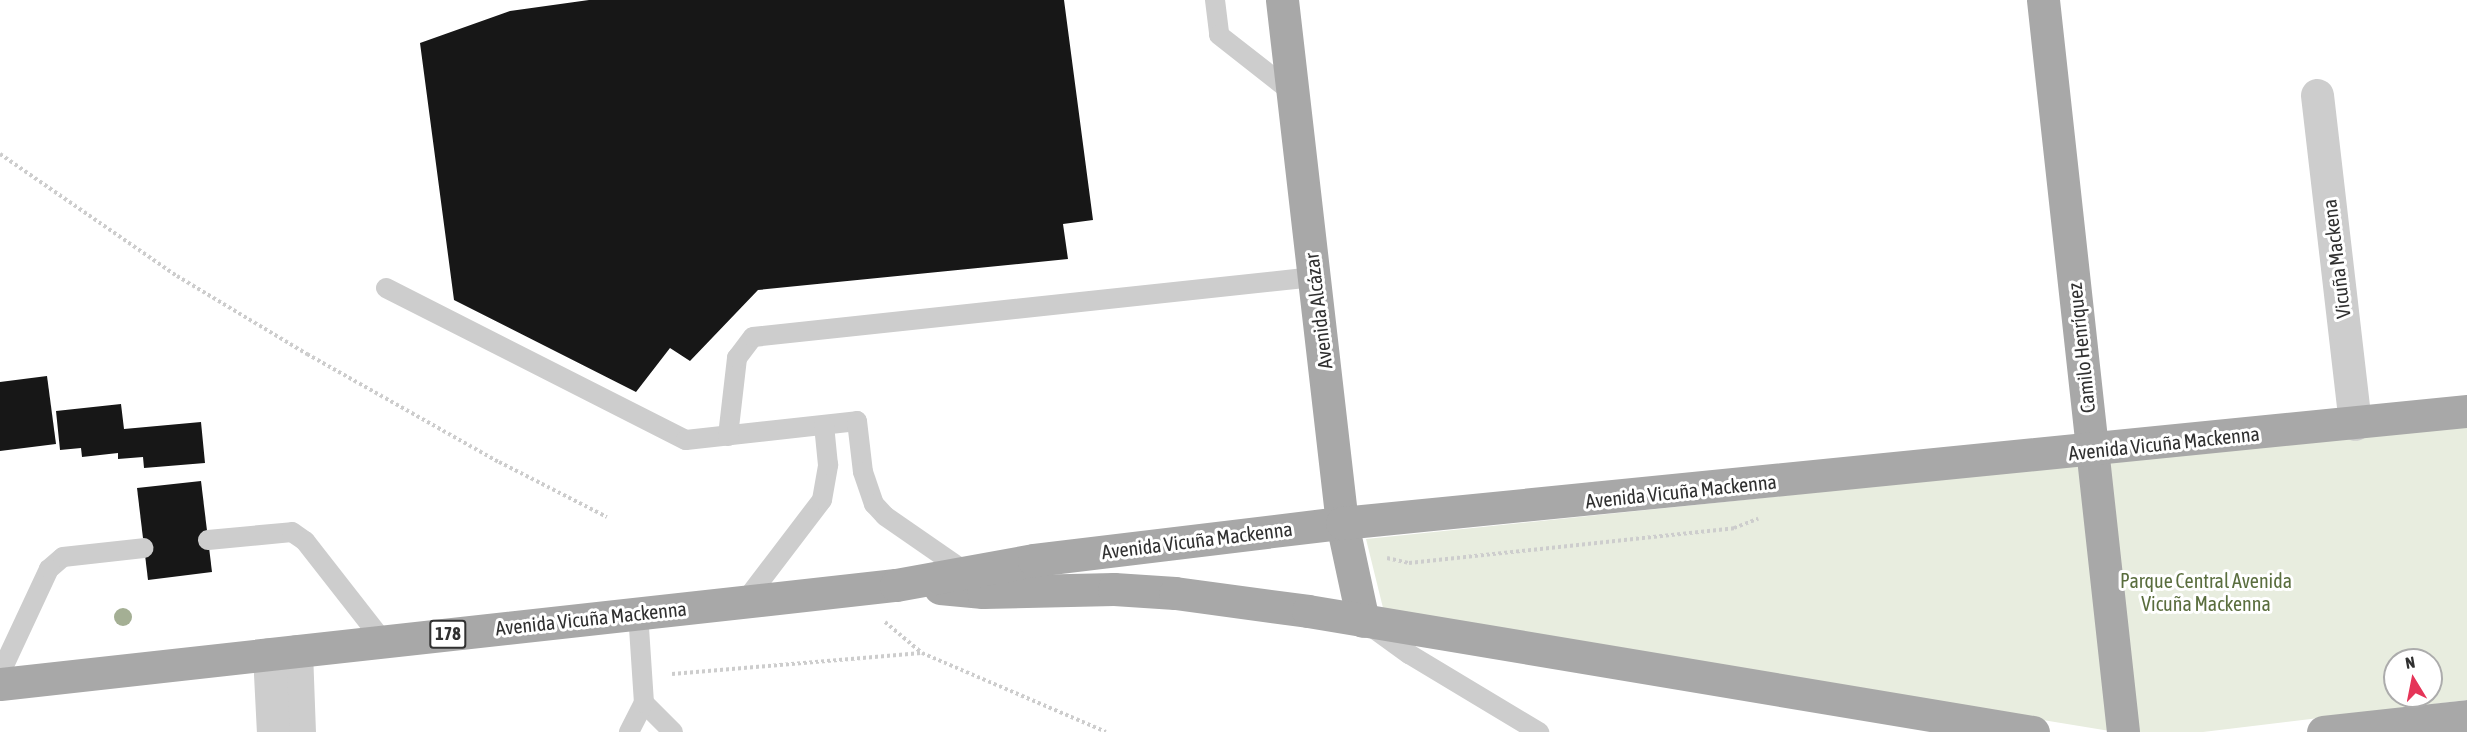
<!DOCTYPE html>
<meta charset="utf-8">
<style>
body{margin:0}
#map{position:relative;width:2467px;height:732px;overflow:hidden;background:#fff;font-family:"Asap Condensed",sans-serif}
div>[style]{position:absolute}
.green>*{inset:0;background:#e8eddf}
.building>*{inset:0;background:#171717}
.path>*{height:4px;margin-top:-2px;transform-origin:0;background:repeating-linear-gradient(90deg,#cdcdcd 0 3px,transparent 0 6px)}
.lane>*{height:20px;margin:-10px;padding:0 10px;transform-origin:10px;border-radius:10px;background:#cdcdcd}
.street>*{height:33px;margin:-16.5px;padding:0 16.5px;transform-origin:16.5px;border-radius:16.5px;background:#cdcdcd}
.primary>*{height:33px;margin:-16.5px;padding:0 16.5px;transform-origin:16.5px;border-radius:16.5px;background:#a8a8a8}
.trees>*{width:18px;height:18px;margin:-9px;border-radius:50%;background:#a4af94}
span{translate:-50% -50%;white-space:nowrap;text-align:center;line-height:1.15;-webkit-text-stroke:6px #fff;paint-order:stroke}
.shield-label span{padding:2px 4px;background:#fff;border:2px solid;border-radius:4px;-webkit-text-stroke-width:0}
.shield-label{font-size:18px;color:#303030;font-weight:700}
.street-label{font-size:20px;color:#303030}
.park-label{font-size:20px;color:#596d3d}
.north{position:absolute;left:2383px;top:648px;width:60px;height:60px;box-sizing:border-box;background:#fff;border:2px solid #acacac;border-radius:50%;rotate:350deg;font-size:16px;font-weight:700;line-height:24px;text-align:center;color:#303030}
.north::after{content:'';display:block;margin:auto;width:21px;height:27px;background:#e53458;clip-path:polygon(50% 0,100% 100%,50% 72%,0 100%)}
</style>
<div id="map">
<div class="green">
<div style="clip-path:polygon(evenodd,2467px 425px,2467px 700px,2203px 732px,2116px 732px,1384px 612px,1366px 539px,2467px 425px,2395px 660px,2431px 660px,2431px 696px,2395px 696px,2395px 660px)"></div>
</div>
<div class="building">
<div style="clip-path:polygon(589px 0,1064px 0,1093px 220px,1063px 224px,1068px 259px,758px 290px,690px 361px,670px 348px,636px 392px,454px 300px,420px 43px,510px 11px)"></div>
<div style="clip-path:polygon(47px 376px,56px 444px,0 451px,0 382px)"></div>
<div style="clip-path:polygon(121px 404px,124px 429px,201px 422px,205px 463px,144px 468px,143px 457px,118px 459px,118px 453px,82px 457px,81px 448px,60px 450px,56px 411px)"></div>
<div style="clip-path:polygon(201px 481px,212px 572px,148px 580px,137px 488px)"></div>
</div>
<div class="path">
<div style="left:0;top:154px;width:215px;rotate:34.6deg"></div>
<div style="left:177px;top:276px;width:152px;rotate:31deg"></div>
<div style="left:307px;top:354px;width:220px;rotate:29.4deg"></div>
<div style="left:499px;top:462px;width:121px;rotate:27deg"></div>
<div style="left:1387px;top:558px;width:23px;rotate:13deg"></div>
<div style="left:1409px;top:563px;width:327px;rotate:-6.1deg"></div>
<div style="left:1734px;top:528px;width:26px;rotate:-21deg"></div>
<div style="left:885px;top:622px;width:48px;rotate:40deg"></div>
<div style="left:922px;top:653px;width:200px;rotate:23.2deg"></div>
<div style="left:672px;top:674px;width:250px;rotate:-4.8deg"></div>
</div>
<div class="lane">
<div style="left:1215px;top:0;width:35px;rotate:83deg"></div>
<div style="left:1219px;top:35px;width:94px;rotate:38.1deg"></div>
<div style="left:386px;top:288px;width:336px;rotate:26.9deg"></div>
<div style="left:686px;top:440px;width:172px;rotate:-6.3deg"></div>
<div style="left:857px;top:421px;width:51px;rotate:83.3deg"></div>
<div style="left:863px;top:472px;width:34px;rotate:71deg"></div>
<div style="left:874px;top:504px;width:16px;rotate:47deg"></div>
<div style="left:885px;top:516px;width:98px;rotate:34.7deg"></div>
<div style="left:728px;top:436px;width:79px;rotate:-83.4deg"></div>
<div style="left:737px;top:358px;width:26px;rotate:-53deg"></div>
<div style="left:753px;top:337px;width:564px;rotate:-6.1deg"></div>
<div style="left:208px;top:540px;width:84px;rotate:-5.4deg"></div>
<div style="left:292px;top:532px;width:16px;rotate:35deg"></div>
<div style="left:305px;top:541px;width:128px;rotate:52deg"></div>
<div style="left:745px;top:601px;width:127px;rotate:-52.7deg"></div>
<div style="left:822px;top:500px;width:36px;rotate:-80deg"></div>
<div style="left:828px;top:465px;width:40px;rotate:-95.7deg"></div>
<div style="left:1370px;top:626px;width:48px;rotate:35.7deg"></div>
<div style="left:1409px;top:654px;width:152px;rotate:31deg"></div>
<div style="left:0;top:674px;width:116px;rotate:-65deg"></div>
<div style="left:49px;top:569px;width:18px;rotate:-41deg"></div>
<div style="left:63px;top:557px;width:81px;rotate:-6.3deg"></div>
<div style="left:644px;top:703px;width:41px;rotate:45deg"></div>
<div style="left:629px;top:732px;width:33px;rotate:-63deg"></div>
<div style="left:644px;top:703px;width:90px;rotate:-93.8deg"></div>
</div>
<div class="street">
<div style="left:2317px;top:95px;width:331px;rotate:83.4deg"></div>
<div style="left:296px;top:651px;width:81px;rotate:87.9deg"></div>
<div style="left:269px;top:654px;width:78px;rotate:87.1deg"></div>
</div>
<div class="primary">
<div style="left:1282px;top:0;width:526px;rotate:83.46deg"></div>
<div style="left:1342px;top:523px;width:100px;rotate:77.9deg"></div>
<div style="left:2043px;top:0;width:736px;rotate:83.76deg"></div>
<div style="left:940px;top:588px;width:43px;rotate:5.3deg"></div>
<div style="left:983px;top:592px;width:131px;rotate:-1.3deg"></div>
<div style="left:1114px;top:589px;width:61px;rotate:3.8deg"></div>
<div style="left:1175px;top:593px;width:134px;rotate:7.7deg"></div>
<div style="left:1308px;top:611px;width:735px;rotate:9.48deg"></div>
<div style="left:0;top:684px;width:901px;rotate:-6.31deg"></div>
<div style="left:896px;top:585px;width:140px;rotate:-10.3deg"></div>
<div style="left:1034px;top:560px;width:310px;rotate:-6.9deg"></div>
<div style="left:1342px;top:523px;width:1131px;rotate:-5.69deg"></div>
<div style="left:2323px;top:732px;width:145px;rotate:-6.3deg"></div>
</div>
<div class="trees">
<div style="left:123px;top:617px"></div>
</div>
<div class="shield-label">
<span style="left:448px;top:634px">178</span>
</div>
<div class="street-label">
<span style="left:2336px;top:259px;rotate:-97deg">Vicuña Mackena</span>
<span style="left:1318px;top:311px;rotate:-97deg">Avenida Alcázar</span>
<span style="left:2081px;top:348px;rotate:-96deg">Camilo Henríquez</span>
<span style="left:2164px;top:443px;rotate:-6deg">Avenida Vicuña Mackenna</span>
<span style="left:1681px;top:491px;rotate:-6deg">Avenida Vicuña Mackenna</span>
<span style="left:1197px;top:540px;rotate:-7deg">Avenida Vicuña Mackenna</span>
<span style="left:591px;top:618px;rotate:-6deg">Avenida Vicuña Mackenna</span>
</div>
<div class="park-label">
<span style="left:2206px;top:592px">Parque Central Avenida<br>Vicuña Mackenna</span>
</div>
<div class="north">N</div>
</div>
